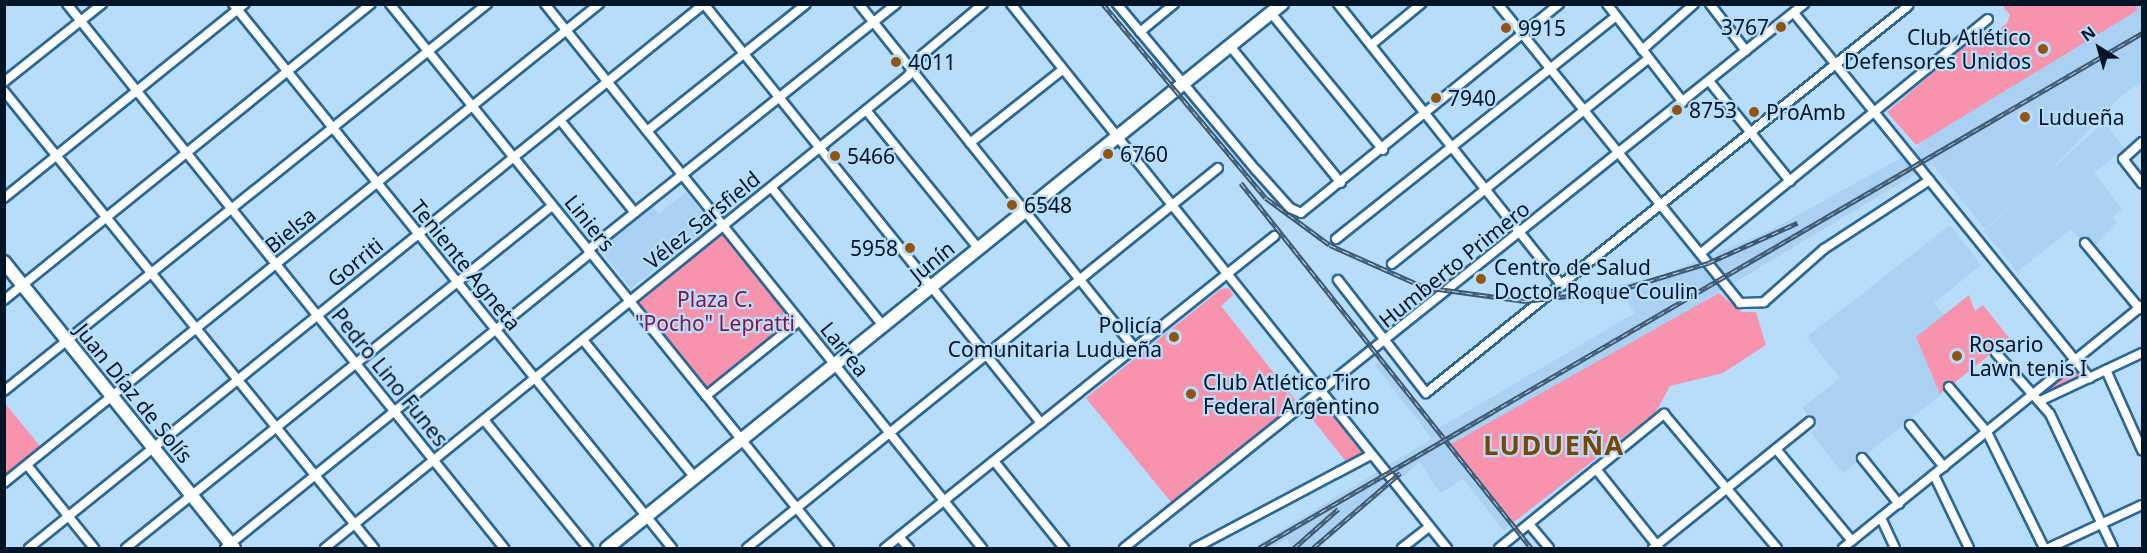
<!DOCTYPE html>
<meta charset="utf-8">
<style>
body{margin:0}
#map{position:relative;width:2147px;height:553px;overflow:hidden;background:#b8ddfb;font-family:"Noto Sans",sans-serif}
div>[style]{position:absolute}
.built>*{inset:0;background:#aad0f2}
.green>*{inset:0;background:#f893ad}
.roads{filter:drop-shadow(2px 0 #2c6894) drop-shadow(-2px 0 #2c6894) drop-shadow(0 2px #2c6894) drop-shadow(0 -2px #2c6894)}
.street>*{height:8px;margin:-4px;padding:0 4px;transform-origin:4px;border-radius:4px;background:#fff}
.secondary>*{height:12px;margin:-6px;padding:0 6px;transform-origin:6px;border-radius:6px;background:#fff}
.rail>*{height:4.5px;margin-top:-2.25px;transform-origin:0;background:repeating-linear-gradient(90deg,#b8ddfb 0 7px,#3e596f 0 14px);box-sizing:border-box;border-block:2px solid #3e596f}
.dots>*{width:16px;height:16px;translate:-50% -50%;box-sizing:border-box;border:3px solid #b8ddfb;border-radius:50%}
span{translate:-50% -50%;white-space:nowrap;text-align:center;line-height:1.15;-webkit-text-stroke:4.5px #b8ddfb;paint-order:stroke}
.poi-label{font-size:21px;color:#001627}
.right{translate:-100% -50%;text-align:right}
.left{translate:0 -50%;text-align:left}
.street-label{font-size:21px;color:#001627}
.park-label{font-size:21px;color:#851641}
.district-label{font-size:27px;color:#7a4603;font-weight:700;letter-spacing:1.5px}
.frame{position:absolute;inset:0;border:6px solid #001627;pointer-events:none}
.north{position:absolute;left:2069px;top:18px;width:60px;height:60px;-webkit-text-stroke:4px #b8ddfb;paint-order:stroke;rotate:323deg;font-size:16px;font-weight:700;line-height:24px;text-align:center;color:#001627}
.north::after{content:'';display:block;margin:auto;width:21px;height:27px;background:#001627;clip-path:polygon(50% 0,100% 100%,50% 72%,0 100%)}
</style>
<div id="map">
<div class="built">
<div style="clip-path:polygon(2133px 5px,2142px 5px,2142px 82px,2122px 95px,2046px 175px,1985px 229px,1932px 164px,1619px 352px,1452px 443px,1514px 522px,1504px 531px,1463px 479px,1440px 493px,1420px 462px,1317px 548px,1291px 548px,1287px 539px,1270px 548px,1252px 548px,1432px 439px,1375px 365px,1382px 359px,1439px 428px,1635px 313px,1622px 296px,1579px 302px,1578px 292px,1656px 278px,1767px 232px,1903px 157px,1950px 121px,2137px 10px)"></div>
<div style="clip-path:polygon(2104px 122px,2125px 149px,2094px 173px,2122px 209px,2112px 217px,2117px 223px,2092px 248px,2070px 230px,2017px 272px,1984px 231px)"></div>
<div style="clip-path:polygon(686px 192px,711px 223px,631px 288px,599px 248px,652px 206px,659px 214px)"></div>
<div style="clip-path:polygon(1950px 225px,1981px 265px,1934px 303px,1944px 315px,1916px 337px,1941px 395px,1843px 473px,1811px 433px,1818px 427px,1802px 408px,1840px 378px,1807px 337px)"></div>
</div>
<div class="green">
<div style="clip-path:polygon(2133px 4px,2138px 10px,1916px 145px,1887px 112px,1982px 31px,1989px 38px,2007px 23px,2010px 15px,2002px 5px)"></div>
<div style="clip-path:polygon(722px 233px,793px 321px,709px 389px,638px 301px)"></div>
<div style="clip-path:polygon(1229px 288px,1233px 295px,1221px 306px,1297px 402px,1171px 502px,1086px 398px,1221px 289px)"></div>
<div style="clip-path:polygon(1719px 293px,1742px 312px,1756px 312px,1766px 345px,1723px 373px,1670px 386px,1656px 412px,1514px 522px,1451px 444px)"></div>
<div style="clip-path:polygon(1969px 295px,1975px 311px,1983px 305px,2010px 339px,1940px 394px,1916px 337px)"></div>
<div style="clip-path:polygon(2074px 366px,2084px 377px,2041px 395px,2041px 393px)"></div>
<div style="clip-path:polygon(1320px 396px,1366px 454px,1348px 464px,1304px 409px)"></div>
<div style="clip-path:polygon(4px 402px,44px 451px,10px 478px,5px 471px)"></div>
</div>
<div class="roads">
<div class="street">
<div style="left:67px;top:4px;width:698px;rotate:51.22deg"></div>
<div style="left:233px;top:4px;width:699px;rotate:51.1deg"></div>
<div style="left:390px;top:4px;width:699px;rotate:51.1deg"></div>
<div style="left:545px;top:4px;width:698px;rotate:51.22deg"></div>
<div style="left:859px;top:4px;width:441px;rotate:51.3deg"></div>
<div style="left:1011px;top:4px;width:697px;rotate:51.29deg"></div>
<div style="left:1117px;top:4px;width:217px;rotate:50.1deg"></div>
<div style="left:1256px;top:170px;width:51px;rotate:48.2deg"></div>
<div style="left:1290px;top:208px;width:12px;rotate:24deg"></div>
<div style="left:1301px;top:213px;width:332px;rotate:-39deg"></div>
<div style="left:1338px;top:4px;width:360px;rotate:51.5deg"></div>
<div style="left:1498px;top:4px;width:385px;rotate:51deg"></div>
<div style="left:1740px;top:303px;width:24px;rotate:-2deg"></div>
<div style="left:1764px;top:302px;width:80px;rotate:-41.5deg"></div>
<div style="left:1824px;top:249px;width:126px;rotate:-33.1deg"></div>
<div style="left:1607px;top:4px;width:124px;rotate:52.2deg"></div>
<div style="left:1710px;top:4px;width:59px;rotate:52.5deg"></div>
<div style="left:1271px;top:13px;width:177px;rotate:50.7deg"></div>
<div style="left:1794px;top:13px;width:470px;rotate:51deg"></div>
<div style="left:1140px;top:32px;width:44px;rotate:-39.5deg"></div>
<div style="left:1371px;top:45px;width:65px;rotate:-39.4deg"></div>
<div style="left:1230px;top:46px;width:176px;rotate:51deg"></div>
<div style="left:1642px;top:50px;width:69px;rotate:-41.5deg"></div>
<div style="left:1709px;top:81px;width:129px;rotate:51deg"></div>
<div style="left:4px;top:82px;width:125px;rotate:-38.5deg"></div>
<div style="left:4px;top:91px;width:588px;rotate:51.01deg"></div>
<div style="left:866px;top:110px;width:179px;rotate:50.9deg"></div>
<div style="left:560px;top:120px;width:119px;rotate:51.1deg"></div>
<div style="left:647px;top:131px;width:203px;rotate:-38.6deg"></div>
<div style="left:2142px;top:142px;width:25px;rotate:138deg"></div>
<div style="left:2123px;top:159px;width:31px;rotate:52deg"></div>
<div style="left:970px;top:143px;width:117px;rotate:-38.4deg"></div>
<div style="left:771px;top:187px;width:179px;rotate:51.1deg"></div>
<div style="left:4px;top:198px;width:309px;rotate:-38.9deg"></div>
<div style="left:1336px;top:239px;width:358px;rotate:-38.5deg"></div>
<div style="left:2085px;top:243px;width:86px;rotate:50.2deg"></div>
<div style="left:588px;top:250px;width:394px;rotate:-38.6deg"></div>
<div style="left:1701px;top:253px;width:370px;rotate:-39.2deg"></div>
<div style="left:1392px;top:264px;width:329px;rotate:-38.7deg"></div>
<div style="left:1338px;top:280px;width:143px;rotate:52.1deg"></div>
<div style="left:1426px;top:393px;width:618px;rotate:-38.76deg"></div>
<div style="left:4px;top:300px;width:471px;rotate:-38.9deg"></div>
<div style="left:583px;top:340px;width:178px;rotate:50.9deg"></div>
<div style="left:1996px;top:353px;width:81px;rotate:48.5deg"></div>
<div style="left:2050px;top:414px;width:148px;rotate:64.8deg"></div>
<div style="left:2106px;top:370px;width:88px;rotate:65.8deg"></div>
<div style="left:1949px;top:387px;width:59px;rotate:49.8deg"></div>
<div style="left:1987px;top:432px;width:129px;rotate:63.8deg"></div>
<div style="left:4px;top:391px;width:619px;rotate:-38.7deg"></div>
<div style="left:706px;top:396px;width:119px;rotate:-38.9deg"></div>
<div style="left:2040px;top:401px;width:113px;rotate:-25.2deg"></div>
<div style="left:484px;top:420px;width:165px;rotate:50.9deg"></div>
<div style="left:1910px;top:425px;width:54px;rotate:51deg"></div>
<div style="left:1776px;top:449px;width:119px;rotate:50.4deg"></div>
<div style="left:1862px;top:458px;width:59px;rotate:51.2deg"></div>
<div style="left:994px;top:461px;width:112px;rotate:51.2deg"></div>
<div style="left:27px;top:465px;width:107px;rotate:51.1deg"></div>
<div style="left:1596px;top:469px;width:101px;rotate:51.4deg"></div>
<div style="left:1934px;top:475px;width:81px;rotate:64.4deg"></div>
<div style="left:4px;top:483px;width:764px;rotate:-38.84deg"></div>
<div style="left:1881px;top:518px;width:33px;rotate:65deg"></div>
<div style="left:1529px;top:524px;width:31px;rotate:50deg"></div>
<div style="left:899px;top:537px;width:15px;rotate:48deg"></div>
<div style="left:29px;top:548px;width:867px;rotate:-38.87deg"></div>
<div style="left:704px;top:4px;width:538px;rotate:51.19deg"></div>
<div style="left:126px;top:548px;width:546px;rotate:-38.76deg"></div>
<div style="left:225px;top:548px;width:469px;rotate:-38.9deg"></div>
<div style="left:325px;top:548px;width:750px;rotate:-38.99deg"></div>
<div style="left:908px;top:76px;width:25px;rotate:-56deg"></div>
<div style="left:922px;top:55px;width:80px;rotate:-39.9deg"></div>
<div style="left:747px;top:548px;width:605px;rotate:-38.9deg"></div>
<div style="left:885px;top:548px;width:499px;rotate:-38.7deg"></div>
<div style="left:1124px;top:548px;width:871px;rotate:-38.66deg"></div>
<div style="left:1195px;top:548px;width:199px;rotate:-27.9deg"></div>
<div style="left:1402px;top:548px;width:34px;rotate:-38deg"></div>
<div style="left:1499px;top:548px;width:213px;rotate:-39.1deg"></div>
<div style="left:1664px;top:414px;width:175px;rotate:49.9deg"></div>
<div style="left:1653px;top:548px;width:201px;rotate:-38.9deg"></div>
<div style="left:1843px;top:548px;width:385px;rotate:-39deg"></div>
<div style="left:2049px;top:548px;width:102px;rotate:-24.8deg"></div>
</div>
<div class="secondary">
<div style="left:4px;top:262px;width:367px;rotate:51.2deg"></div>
<div style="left:607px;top:548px;width:867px;rotate:-38.87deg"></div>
</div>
</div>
<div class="rail">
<div style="left:1103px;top:4px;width:253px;rotate:50deg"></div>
<div style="left:1266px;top:198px;width:79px;rotate:36.3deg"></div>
<div style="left:1330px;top:245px;width:103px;rotate:24.1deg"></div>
<div style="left:1424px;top:287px;width:102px;rotate:7.9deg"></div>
<div style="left:1525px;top:301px;width:95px;rotate:-6.7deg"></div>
<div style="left:1619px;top:290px;width:93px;rotate:-16.9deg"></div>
<div style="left:1708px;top:263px;width:98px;rotate:-24.2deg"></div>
<div style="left:1241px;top:183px;width:466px;rotate:51.5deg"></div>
<div style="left:1259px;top:548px;width:1022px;rotate:-30.25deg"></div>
<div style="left:1294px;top:548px;width:59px;rotate:-41.6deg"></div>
<div style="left:1313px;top:548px;width:115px;rotate:-40.8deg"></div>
</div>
<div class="dots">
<div style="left:1781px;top:27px;background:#905611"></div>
<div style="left:1506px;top:28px;background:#905611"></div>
<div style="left:2043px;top:49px;background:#905611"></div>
<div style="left:896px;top:62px;background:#905611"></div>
<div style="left:1436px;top:98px;background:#905611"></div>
<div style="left:1677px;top:110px;background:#905611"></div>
<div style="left:1754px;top:112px;background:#905611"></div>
<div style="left:2025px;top:117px;background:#905611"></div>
<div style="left:1108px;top:154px;background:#905611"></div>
<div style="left:835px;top:156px;background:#905611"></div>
<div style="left:1012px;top:205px;background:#905611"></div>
<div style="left:910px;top:248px;background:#905611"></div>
<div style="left:1481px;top:279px;background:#905611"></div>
<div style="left:1174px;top:337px;background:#905611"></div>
<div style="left:1957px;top:356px;background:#905611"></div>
<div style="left:1191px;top:394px;background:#905611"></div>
</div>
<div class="poi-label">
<span class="right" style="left:1769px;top:27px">3767</span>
<span class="left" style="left:1518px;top:28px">9915</span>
<span class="right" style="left:2031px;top:49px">Club Atlético<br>Defensores Unidos</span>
<span class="left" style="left:908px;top:62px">4011</span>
<span class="left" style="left:1448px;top:98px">7940</span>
<span class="left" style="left:1689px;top:110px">8753</span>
<span class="left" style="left:1766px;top:112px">ProAmb</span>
<span class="left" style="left:2038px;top:117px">Ludueña</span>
<span class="left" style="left:1120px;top:154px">6760</span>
<span class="left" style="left:847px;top:156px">5466</span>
<span class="left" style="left:1024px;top:205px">6548</span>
<span class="right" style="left:898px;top:248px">5958</span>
<span class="left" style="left:1494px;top:279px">Centro de Salud<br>Doctor Roque Coulin</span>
<span class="right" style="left:1162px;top:337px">Policía<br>Comunitaria Ludueña</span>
<span class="left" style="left:1969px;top:356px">Rosario<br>Lawn tenis I</span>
<span class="left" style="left:1203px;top:394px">Club Atlético Tiro<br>Federal Argentino</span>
</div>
<div class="street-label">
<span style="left:702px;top:220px;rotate:-39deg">Vélez Sarsfield</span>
<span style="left:590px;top:223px;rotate:51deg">Liniers</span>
<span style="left:290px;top:230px;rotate:-39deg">Bielsa</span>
<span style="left:932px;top:261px;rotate:-39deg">Junín</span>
<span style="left:355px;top:262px;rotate:-39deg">Gorriti</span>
<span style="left:1454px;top:264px;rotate:-39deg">Humberto Primero</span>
<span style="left:466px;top:265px;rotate:51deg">Teniente Agneta</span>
<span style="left:845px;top:349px;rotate:51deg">Larrea</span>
<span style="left:390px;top:377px;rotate:51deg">Pedro Lino Funes</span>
<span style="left:134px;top:393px;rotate:51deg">Juan Díaz de Solís</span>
</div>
<div class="park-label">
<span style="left:715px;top:311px">Plaza C.<br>"Pocho" Lepratti</span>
</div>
<div class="district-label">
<span style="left:1554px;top:445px">LUDUEÑA</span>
</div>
<div class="frame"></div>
<div class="north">N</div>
</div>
